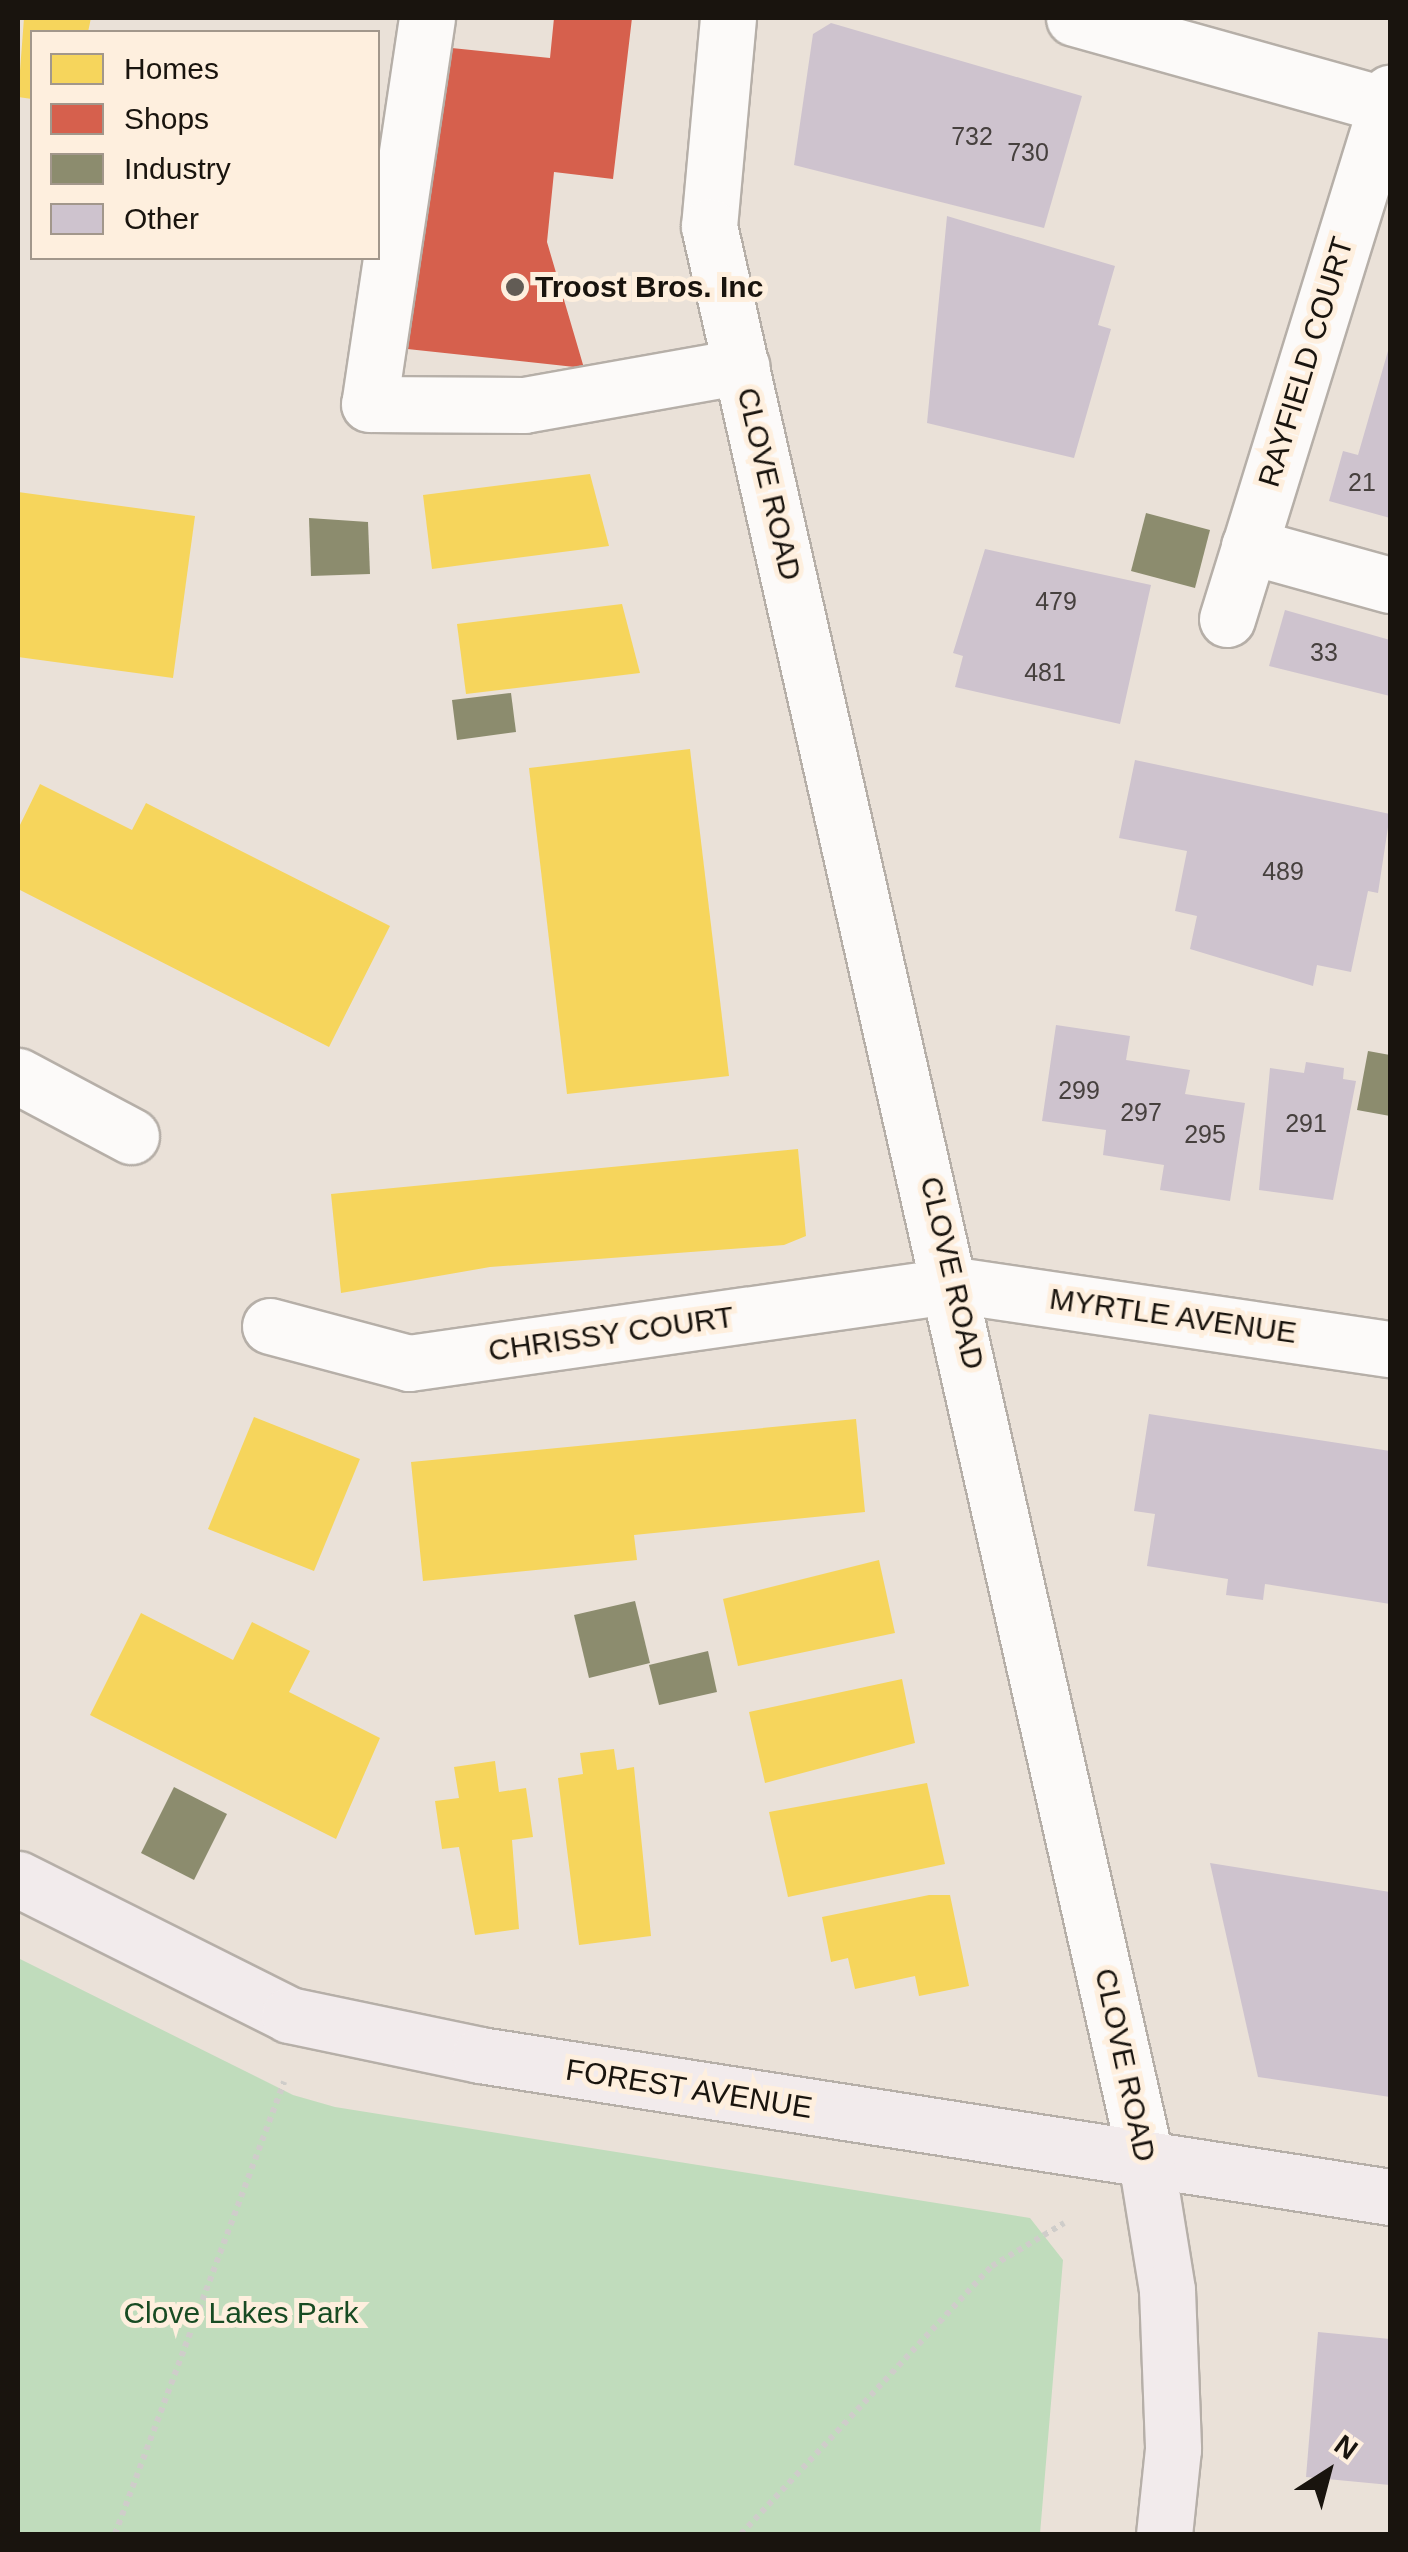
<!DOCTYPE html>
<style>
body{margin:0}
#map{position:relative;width:1408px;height:2552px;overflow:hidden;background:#eae1d8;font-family:Arial,sans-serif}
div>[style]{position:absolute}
.green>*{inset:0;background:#c0dcbc}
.homes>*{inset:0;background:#f6d55c}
.shops>*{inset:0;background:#d6604d}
.industry>*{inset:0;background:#8c8c6e}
.building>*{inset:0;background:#cec3ce}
.path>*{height:6px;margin-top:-3px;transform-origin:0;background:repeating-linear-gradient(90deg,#cfcdca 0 5px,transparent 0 10px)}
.roads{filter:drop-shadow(2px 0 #b6afa8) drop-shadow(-2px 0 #b6afa8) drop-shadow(0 2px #b6afa8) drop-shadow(0 -2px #b6afa8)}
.minor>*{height:55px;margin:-27.5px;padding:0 27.5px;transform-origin:27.5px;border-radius:27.5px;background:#fcfaf9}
.major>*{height:55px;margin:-27.5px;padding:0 27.5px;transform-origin:27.5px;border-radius:27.5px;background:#f2ebec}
.dots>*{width:28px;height:28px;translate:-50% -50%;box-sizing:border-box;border:5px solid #feefde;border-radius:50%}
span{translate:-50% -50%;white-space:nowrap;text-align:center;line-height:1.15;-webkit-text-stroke:10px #feefde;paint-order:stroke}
.number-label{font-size:25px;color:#46403e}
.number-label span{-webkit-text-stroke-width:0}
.poi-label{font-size:30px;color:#19140e;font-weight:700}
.left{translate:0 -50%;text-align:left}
.street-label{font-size:30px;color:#19140e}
.park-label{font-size:30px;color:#184b23}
.frame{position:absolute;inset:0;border:20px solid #19140e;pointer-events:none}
.legend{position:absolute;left:30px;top:30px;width:350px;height:230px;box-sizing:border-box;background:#feefde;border:2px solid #a2978b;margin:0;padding:12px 18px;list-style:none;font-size:30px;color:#19140e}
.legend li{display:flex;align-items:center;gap:20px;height:50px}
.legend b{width:50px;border:2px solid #a2978b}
.north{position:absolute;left:1278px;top:2422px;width:100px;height:100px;-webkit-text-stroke:8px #feefde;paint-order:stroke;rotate:36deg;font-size:28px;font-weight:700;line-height:40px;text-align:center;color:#19140e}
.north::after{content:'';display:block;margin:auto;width:35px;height:45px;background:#19140e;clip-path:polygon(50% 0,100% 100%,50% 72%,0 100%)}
</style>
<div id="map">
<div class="green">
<div style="clip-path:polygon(18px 1958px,293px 2095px,335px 2107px,1030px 2218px,1063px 2260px,1040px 2534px,18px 2534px)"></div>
</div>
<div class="homes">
<div style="clip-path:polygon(24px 18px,91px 18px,88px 32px,32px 32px,32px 99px,18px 97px)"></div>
<div style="clip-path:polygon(590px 474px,609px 546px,432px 569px,423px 495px)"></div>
<div style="clip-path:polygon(18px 492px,195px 516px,173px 678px,18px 657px)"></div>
<div style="clip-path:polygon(622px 604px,640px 673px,466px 694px,457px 624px)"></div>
<div style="clip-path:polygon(690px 749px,729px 1076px,567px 1094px,529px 768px)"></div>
<div style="clip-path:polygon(40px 784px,132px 830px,146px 803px,390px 926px,329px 1047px,18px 889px,18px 829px)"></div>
<div style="clip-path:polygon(798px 1149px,806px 1236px,784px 1245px,490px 1267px,341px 1293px,331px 1194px)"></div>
<div style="clip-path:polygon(254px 1417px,360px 1459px,314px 1571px,208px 1529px)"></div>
<div style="clip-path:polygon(856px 1419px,865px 1512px,634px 1535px,637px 1560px,423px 1581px,411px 1462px)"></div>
<div style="clip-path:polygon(879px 1560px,895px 1633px,738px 1666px,723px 1599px)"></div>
<div style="clip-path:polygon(141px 1613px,233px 1660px,252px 1622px,310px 1651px,289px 1692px,380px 1738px,336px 1839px,90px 1715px)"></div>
<div style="clip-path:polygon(902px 1679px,915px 1743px,765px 1783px,749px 1712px)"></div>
<div style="clip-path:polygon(614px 1749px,617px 1770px,634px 1767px,651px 1936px,579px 1945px,558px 1778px,583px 1774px,580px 1753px)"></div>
<div style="clip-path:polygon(495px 1761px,499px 1792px,526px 1788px,533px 1837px,512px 1840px,519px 1929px,475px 1935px,459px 1847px,442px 1849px,435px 1801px,459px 1798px,454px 1767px)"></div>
<div style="clip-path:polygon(927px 1783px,945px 1864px,788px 1897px,769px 1812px)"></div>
<div style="clip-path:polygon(929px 1895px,950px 1895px,969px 1986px,919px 1996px,915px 1976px,855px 1989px,848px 1958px,831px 1962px,822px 1917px)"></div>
</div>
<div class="shops">
<div style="clip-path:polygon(554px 18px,632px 18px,613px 179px,554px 172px,547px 242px,584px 368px,398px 348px,442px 47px,550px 58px)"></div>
</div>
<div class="industry">
<div style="clip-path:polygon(1146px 513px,1210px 530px,1195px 588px,1131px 571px)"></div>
<div style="clip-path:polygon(309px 518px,368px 522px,370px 574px,311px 576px)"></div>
<div style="clip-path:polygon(511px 693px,516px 732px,457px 740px,452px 700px)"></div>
<div style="clip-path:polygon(1368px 1051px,1390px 1055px,1390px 1116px,1357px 1110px)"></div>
<div style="clip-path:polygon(635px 1601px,650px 1663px,589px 1678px,574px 1615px)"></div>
<div style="clip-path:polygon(708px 1651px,717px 1692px,659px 1705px,649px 1665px)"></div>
<div style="clip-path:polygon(174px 1787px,227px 1814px,194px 1880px,141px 1853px)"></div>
</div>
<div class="building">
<div style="clip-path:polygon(831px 23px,1082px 96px,1044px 228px,794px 165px,813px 34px)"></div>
<div style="clip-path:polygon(947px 216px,1115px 266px,1098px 325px,1111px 329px,1074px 458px,927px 423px)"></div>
<div style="clip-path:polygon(1390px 344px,1390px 518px,1329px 501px,1343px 451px,1358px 455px)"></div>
<div style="clip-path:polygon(985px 549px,1151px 585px,1120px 724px,955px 687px,963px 656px,953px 653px)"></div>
<div style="clip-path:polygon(1285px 610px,1390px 640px,1390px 696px,1269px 666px)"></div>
<div style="clip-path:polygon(1135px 760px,1390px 814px,1378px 893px,1368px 891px,1351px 972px,1317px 965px,1313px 986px,1190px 949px,1197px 916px,1175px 911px,1187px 851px,1119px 838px)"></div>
<div style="clip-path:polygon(1056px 1025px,1130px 1036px,1126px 1060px,1190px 1070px,1185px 1094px,1245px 1103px,1230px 1201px,1160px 1190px,1164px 1165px,1103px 1155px,1106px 1130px,1042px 1121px)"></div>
<div style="clip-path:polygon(1306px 1062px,1344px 1068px,1343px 1079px,1356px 1081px,1333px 1200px,1259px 1190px,1270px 1068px,1304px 1073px)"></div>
<div style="clip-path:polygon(1149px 1414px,1390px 1451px,1390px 1604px,1265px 1584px,1263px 1600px,1226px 1595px,1228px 1579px,1147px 1566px,1155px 1514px,1134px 1511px)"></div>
<div style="clip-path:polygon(1210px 1863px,1390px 1892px,1390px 2097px,1258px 2077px)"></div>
<div style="clip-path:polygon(1318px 2332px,1390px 2339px,1390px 2485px,1306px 2477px)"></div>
</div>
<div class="path">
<div style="left:115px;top:2534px;width:483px;rotate:-69.5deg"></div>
<div style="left:741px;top:2534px;width:367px;rotate:-46.9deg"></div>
<div style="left:992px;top:2266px;width:84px;rotate:-30.8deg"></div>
</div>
<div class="roads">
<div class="minor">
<div style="left:427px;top:18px;width:390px;rotate:98.5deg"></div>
<div style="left:369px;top:404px;width:155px;rotate:0.4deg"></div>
<div style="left:524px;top:405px;width:221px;rotate:-10.1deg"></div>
<div style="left:728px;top:18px;width:209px;rotate:95.2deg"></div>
<div style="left:709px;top:226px;width:1983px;rotate:77.27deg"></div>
<div style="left:1074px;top:18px;width:328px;rotate:15.6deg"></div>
<div style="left:1249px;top:546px;width:146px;rotate:15.5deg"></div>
<div style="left:1227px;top:619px;width:551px;rotate:-72.78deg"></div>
<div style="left:18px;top:1076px;width:128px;rotate:28deg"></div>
<div style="left:270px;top:1326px;width:144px;rotate:14.9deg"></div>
<div style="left:409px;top:1363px;width:552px;rotate:-8.13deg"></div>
<div style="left:955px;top:1285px;width:440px;rotate:8.4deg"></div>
</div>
<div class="major">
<div style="left:18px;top:1879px;width:303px;rotate:26.6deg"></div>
<div style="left:289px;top:2015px;width:195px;rotate:11.8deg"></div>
<div style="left:480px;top:2055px;width:921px;rotate:8.87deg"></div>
<div style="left:1146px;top:2160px;width:132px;rotate:80.8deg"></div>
<div style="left:1167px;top:2290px;width:159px;rotate:87.8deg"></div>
<div style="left:1173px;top:2449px;width:85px;rotate:96deg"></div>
</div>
</div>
<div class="dots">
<div style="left:515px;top:287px;background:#625c55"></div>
</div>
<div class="number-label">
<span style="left:972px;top:136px">732</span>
<span style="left:1028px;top:152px">730</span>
<span style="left:1362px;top:482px">21</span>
<span style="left:1056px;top:601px">479</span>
<span style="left:1324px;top:652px">33</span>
<span style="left:1045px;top:672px">481</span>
<span style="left:1283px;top:871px">489</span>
<span style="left:1079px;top:1090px">299</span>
<span style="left:1141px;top:1112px">297</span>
<span style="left:1306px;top:1123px">291</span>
<span style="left:1205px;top:1134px">295</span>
</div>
<div class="poi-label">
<span class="left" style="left:535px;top:287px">Troost Bros. Inc</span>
</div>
<div class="street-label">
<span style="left:1306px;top:362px;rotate:-73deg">RAYFIELD COURT</span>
<span style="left:769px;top:484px;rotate:77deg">CLOVE ROAD</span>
<span style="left:952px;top:1273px;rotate:77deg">CLOVE ROAD</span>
<span style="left:1173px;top:1316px;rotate:8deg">MYRTLE AVENUE</span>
<span style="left:611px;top:1334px;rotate:-8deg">CHRISSY COURT</span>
<span style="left:1125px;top:2065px;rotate:78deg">CLOVE ROAD</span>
<span style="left:689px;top:2089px;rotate:9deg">FOREST AVENUE</span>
</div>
<div class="park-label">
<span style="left:241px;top:2313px">Clove Lakes Park</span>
</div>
<div class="frame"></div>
<ul class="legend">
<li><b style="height:28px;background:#f6d55c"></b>Homes</li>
<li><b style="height:28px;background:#d6604d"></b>Shops</li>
<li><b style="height:28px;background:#8c8c6e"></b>Industry</li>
<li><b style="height:28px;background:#cec3ce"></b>Other</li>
</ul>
<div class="north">N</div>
</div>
